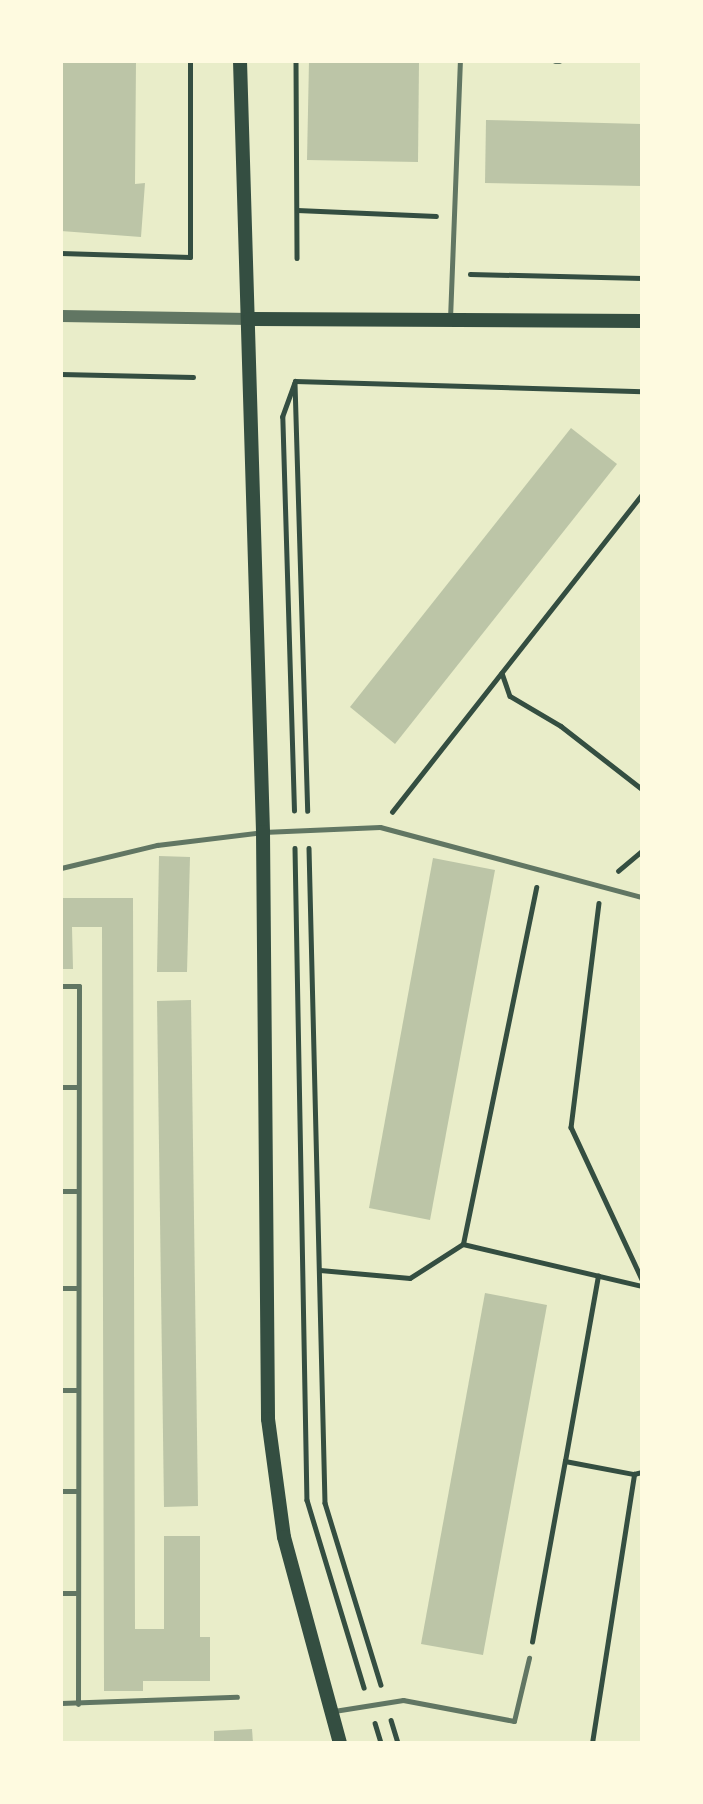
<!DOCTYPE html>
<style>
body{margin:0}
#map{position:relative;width:703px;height:1804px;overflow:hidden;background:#e9edc9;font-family:"PT Sans",sans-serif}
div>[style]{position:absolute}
.building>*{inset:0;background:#bcc5a7}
.path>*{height:4.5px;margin:-2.25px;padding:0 2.25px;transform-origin:2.25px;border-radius:2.25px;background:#344e41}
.service>*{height:5px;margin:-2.5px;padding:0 2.5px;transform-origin:2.5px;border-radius:2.5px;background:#617663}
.tertiary>*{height:12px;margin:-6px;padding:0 6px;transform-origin:6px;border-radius:6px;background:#617663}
.secondary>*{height:14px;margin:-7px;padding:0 7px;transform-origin:7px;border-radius:7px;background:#344e41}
span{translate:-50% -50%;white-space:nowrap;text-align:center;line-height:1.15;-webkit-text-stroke:7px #fefae0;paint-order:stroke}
.frame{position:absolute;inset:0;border:63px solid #fefae0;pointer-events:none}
</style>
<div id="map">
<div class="building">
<div style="clip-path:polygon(61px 61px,136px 61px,135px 184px,145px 183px,141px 237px,61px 231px)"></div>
<div style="clip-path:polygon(309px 61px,419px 61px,418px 162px,307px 160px)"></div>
<div style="clip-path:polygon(486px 120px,642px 124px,642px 186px,485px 183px)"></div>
<div style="clip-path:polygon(571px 428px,617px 464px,395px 744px,350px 707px)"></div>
<div style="clip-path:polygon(159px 856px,190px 857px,187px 972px,157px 972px)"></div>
<div style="clip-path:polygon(433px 858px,495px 870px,430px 1220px,369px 1208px)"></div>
<div style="clip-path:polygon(61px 898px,133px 898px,135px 1629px,164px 1629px,164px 1536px,200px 1536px,200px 1637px,210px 1637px,210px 1681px,143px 1681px,143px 1691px,104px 1691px,102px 927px,72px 927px,73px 969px,61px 969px)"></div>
<div style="clip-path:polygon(191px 1000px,198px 1506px,164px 1507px,157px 1001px)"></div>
<div style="clip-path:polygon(485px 1293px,547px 1305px,483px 1655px,421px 1644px)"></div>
<div style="clip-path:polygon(252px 1729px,253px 1743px,214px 1743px,214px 1731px)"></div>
</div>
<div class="path">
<div style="left:296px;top:61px;width:197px;rotate:89.7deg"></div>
<div style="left:297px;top:210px;width:139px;rotate:2.5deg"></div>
<div style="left:61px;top:253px;width:129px;rotate:1.8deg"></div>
<div style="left:190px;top:257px;width:196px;rotate:-90deg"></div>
<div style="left:470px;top:274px;width:172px;rotate:1.3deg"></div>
<div style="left:61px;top:374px;width:132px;rotate:1.3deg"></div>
<div style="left:295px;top:381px;width:347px;rotate:1.7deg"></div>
<div style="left:295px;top:383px;width:428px;rotate:88.3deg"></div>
<div style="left:502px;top:673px;width:24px;rotate:71deg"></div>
<div style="left:510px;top:696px;width:59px;rotate:30.5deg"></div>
<div style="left:561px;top:726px;width:103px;rotate:37.9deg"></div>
<div style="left:294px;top:811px;width:394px;rotate:-91.7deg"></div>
<div style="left:282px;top:417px;width:38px;rotate:-70deg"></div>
<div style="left:392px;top:812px;width:405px;rotate:-51.8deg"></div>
<div style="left:295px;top:848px;width:652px;rotate:88.95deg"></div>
<div style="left:307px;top:1500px;width:196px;rotate:73.1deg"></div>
<div style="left:309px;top:848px;width:655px;rotate:88.6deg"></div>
<div style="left:325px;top:1503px;width:190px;rotate:72.9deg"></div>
<div style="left:618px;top:871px;width:31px;rotate:-40deg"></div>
<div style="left:599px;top:903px;width:226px;rotate:97.1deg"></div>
<div style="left:571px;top:1127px;width:168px;rotate:65deg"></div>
<div style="left:463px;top:1244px;width:184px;rotate:13.2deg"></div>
<div style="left:320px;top:1270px;width:90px;rotate:5.1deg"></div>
<div style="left:410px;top:1278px;width:63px;rotate:-32.7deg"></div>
<div style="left:463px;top:1244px;width:364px;rotate:-78.4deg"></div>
<div style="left:565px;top:1461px;width:188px;rotate:-79.9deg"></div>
<div style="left:532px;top:1642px;width:184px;rotate:-79.7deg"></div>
<div style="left:565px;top:1461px;width:70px;rotate:10.7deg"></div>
<div style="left:391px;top:1720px;width:24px;rotate:73deg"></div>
<div style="left:375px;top:1723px;width:21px;rotate:73deg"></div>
<div style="left:592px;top:1743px;width:272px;rotate:-81.1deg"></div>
<div style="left:634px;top:1474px;width:8px;rotate:-14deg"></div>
</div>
<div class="service">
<div style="left:555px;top:61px;width:4px"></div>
<div style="left:450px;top:319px;width:258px;rotate:-87.8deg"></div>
<div style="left:61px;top:868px;width:99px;rotate:-13.5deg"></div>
<div style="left:157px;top:845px;width:107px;rotate:-7deg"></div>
<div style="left:263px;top:832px;width:117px;rotate:-2.4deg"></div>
<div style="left:380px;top:827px;width:271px;rotate:15deg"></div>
<div style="left:61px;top:986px;width:18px"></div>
<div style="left:79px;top:986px;width:718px;rotate:90.08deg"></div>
<div style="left:61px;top:1087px;width:17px"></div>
<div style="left:61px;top:1191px;width:17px"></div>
<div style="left:61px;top:1288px;width:17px"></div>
<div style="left:61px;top:1390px;width:17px"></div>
<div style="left:61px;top:1491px;width:17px"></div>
<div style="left:61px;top:1593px;width:17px"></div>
<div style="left:61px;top:1703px;width:176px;rotate:-2deg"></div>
<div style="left:334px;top:1711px;width:70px;rotate:-9.1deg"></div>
<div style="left:403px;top:1700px;width:113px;rotate:10.7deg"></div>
<div style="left:514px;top:1721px;width:65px;rotate:-76.6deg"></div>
</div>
<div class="tertiary">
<div style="left:61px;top:316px;width:189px;rotate:0.9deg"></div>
</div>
<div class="secondary">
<div style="left:240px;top:61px;width:771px;rotate:88.29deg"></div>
<div style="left:263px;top:832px;width:587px;rotate:89.51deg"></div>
<div style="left:268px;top:1419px;width:119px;rotate:82.3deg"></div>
<div style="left:284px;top:1537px;width:213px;rotate:74.8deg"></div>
<div style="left:250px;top:319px;width:392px;rotate:0.3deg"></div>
</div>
<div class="frame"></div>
</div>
